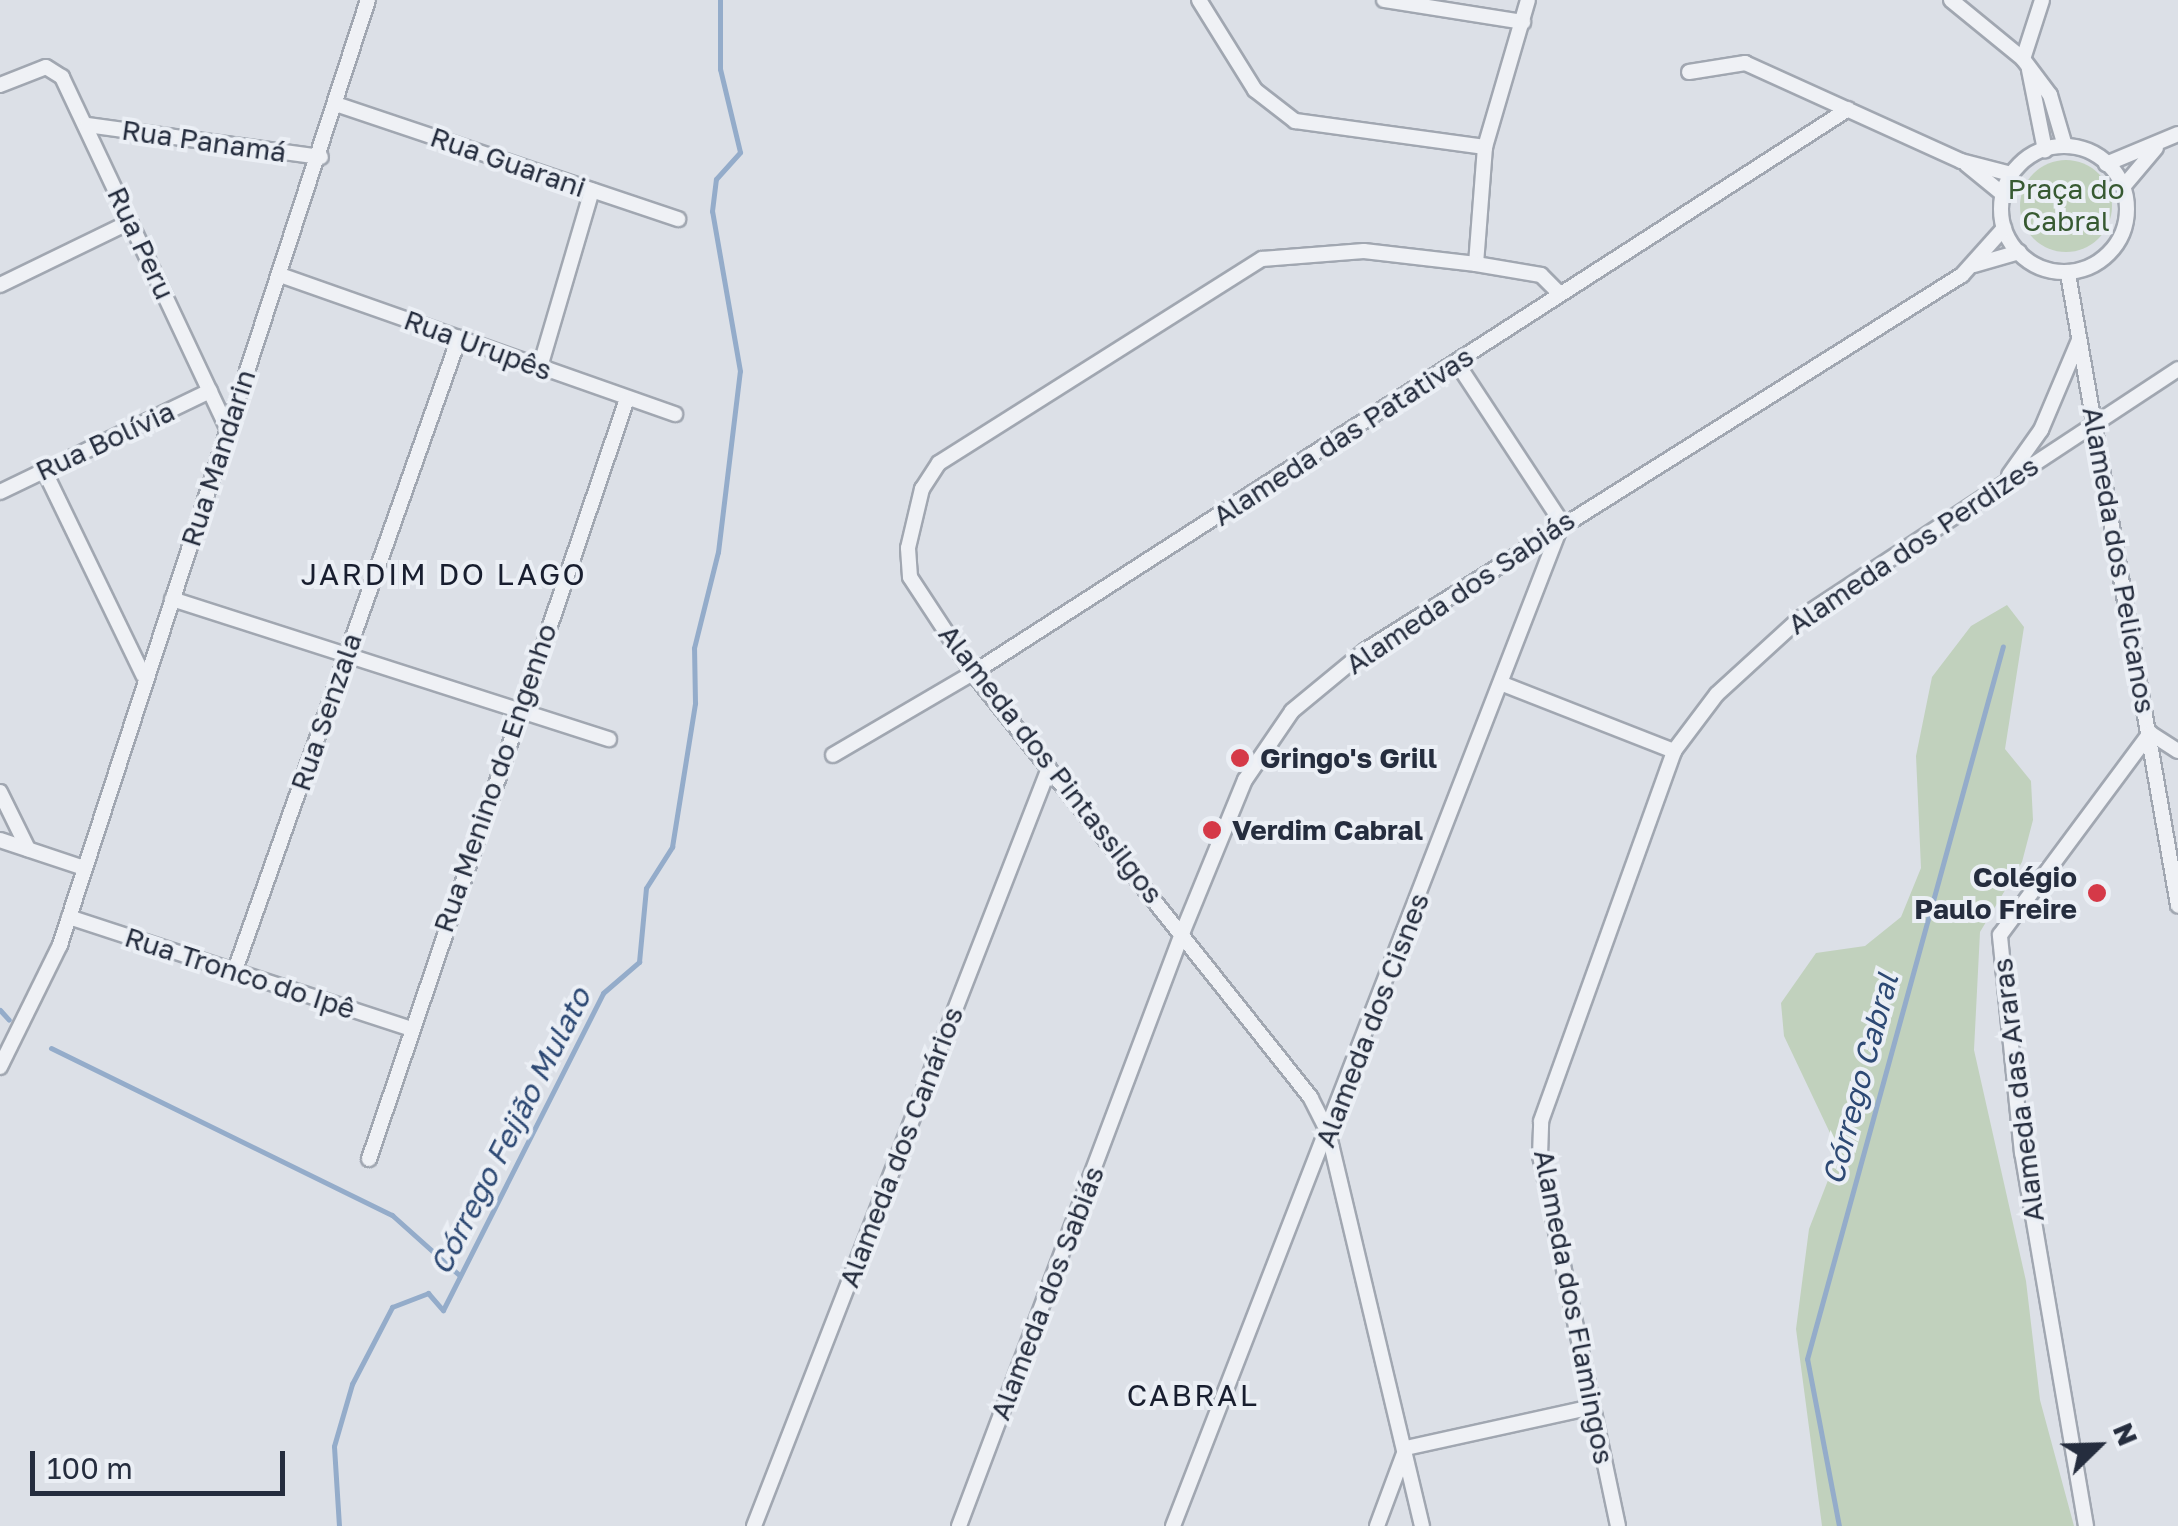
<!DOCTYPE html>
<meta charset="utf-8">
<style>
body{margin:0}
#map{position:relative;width:2178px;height:1526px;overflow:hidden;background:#dce0e7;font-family:"Golos Text",sans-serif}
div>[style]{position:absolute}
.green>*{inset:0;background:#c1d1bd}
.round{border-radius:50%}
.stream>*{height:5px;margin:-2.5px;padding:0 2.5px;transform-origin:2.5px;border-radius:2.5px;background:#94acca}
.roads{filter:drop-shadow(2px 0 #a1a7b1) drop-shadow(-2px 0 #a1a7b1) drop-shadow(0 2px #a1a7b1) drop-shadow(0 -2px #a1a7b1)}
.minor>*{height:14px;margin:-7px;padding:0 7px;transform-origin:7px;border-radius:7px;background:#eff1f5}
.minor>.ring{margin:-7px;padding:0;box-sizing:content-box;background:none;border:14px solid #eff1f5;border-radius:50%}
.dots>*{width:28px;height:28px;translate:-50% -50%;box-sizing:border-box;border:5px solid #ebeff5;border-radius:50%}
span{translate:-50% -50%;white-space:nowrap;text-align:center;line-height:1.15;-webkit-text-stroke:8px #ebeff5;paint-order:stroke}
.street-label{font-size:28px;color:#252d3e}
.park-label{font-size:28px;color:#375a32}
.poi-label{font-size:28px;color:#252d3e;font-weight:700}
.left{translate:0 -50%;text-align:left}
.right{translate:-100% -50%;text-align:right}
.neighbourhood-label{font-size:30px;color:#181e2f;letter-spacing:2.5px}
.water-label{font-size:30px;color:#2d4974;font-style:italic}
.north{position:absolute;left:2048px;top:1396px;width:100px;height:100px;-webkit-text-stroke:8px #ebeff5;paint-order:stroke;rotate:67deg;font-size:28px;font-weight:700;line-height:40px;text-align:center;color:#252d3e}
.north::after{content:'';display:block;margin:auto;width:35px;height:45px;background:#252d3e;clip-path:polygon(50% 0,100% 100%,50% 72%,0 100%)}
.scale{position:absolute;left:30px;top:1451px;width:255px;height:45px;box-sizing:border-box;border:5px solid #252d3e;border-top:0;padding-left:12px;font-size:30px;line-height:35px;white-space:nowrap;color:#252d3e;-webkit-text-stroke:8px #ebeff5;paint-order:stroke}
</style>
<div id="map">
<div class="green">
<div class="round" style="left:2020px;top:160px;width:92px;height:92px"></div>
<div style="clip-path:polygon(2007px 605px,2024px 627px,2005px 749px,2031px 781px,2033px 820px,2022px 862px,1980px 932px,1974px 1050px,2026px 1281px,2040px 1400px,2074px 1526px,1822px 1526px,1796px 1329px,1809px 1229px,1839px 1152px,1784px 1036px,1781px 1003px,1816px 953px,1865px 946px,1901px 917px,1921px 868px,1916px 756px,1932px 677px,1971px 626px)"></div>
</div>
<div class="stream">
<div style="left:0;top:1010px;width:13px;rotate:48deg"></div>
<div style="left:51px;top:1048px;width:380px;rotate:26.1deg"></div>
<div style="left:392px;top:1215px;width:90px;rotate:41.8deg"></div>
<div style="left:339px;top:1526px;width:80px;rotate:-93.6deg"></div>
<div style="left:334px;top:1446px;width:65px;rotate:-73.8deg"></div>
<div style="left:352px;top:1384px;width:87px;rotate:-62.5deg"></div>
<div style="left:392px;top:1307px;width:39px;rotate:-21deg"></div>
<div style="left:428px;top:1293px;width:23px;rotate:49deg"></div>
<div style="left:443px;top:1310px;width:355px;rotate:-63.2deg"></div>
<div style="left:603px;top:993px;width:48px;rotate:-40.7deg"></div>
<div style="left:639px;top:962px;width:74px;rotate:-84.6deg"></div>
<div style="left:646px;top:888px;width:49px;rotate:-57.6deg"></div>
<div style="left:672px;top:847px;width:146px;rotate:-80.9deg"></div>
<div style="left:695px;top:703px;width:55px;rotate:-91deg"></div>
<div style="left:694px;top:648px;width:99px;rotate:-76deg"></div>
<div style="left:718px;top:552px;width:182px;rotate:-83.1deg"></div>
<div style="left:740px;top:371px;width:162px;rotate:-99.9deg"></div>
<div style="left:712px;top:211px;width:32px;rotate:-83deg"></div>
<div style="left:716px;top:179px;width:36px;rotate:-48deg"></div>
<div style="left:740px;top:152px;width:85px;rotate:-103.5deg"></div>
<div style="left:720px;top:69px;width:69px;rotate:-90deg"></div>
<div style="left:1839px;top:1526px;width:170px;rotate:-100.8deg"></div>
<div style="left:1807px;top:1359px;width:739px;rotate:-74.63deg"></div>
</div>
<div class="roads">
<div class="minor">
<div style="left:1199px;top:0;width:106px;rotate:58.1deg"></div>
<div style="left:1255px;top:90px;width:51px;rotate:37.8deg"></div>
<div style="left:1295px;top:121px;width:192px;rotate:7.8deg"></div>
<div style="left:1384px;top:0;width:141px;rotate:9deg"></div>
<div style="left:1951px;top:0;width:93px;rotate:39.3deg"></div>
<div style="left:2023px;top:59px;width:45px;rotate:53.1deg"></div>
<div style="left:2050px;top:95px;width:53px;rotate:73.6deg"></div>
<div style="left:2023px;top:59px;width:62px;rotate:-72.1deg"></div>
<div style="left:2029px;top:70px;width:82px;rotate:78.7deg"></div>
<div style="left:1689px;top:72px;width:57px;rotate:-9.1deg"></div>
<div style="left:1745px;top:63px;width:237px;rotate:24.4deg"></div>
<div style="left:1961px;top:161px;width:52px;rotate:14.6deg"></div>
<div style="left:0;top:85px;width:49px;rotate:-21.4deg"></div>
<div style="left:46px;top:67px;width:19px;rotate:32deg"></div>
<div style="left:62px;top:77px;width:388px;rotate:64.8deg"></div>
<div style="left:339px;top:105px;width:358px;rotate:18.6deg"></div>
<div style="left:87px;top:125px;width:236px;rotate:7.8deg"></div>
<div class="ring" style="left:2001px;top:146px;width:112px;height:112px"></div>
<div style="left:1966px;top:164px;width:49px;rotate:39.2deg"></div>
<div style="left:2106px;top:164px;width:78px;rotate:-22.6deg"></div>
<div style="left:2123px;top:187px;width:51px;rotate:-49.8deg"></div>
<div style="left:1476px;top:264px;width:117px;rotate:-85.6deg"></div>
<div style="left:1485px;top:147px;width:153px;rotate:-73.7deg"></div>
<div style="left:1974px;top:265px;width:47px;rotate:-16.1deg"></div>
<div style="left:2068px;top:274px;width:641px;rotate:80.11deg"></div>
<div style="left:280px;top:275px;width:419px;rotate:19.4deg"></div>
<div style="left:0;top:285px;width:144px;rotate:-25.9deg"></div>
<div style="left:540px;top:367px;width:184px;rotate:-73.6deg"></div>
<div style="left:44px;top:470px;width:228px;rotate:64.2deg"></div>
<div style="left:2009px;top:475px;width:55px;rotate:-54.6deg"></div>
<div style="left:2041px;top:430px;width:98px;rotate:-67.1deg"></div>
<div style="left:0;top:492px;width:233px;rotate:-25.7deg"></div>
<div style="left:172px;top:599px;width:459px;rotate:17.8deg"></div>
<div style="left:1503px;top:684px;width:184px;rotate:21.4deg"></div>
<div style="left:833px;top:755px;width:162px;rotate:-30.4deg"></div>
<div style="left:973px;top:673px;width:1041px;rotate:-32.8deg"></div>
<div style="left:0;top:792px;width:64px;rotate:63.8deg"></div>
<div style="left:0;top:840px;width:85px;rotate:18.4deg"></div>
<div style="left:69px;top:917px;width:361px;rotate:18.1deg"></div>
<div style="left:234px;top:973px;width:674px;rotate:-70.49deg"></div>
<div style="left:0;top:1067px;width:136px;rotate:-63.8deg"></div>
<div style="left:60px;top:945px;width:994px;rotate:-71.95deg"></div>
<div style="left:369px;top:1159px;width:803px;rotate:-71.25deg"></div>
<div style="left:754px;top:1526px;width:813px;rotate:-68.73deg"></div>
<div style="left:959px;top:1526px;width:636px;rotate:-69.37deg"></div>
<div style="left:1183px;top:931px;width:163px;rotate:-67.7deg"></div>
<div style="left:1245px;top:780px;width:83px;rotate:-55.7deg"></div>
<div style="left:1292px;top:711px;width:96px;rotate:-39.5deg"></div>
<div style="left:1366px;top:650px;width:704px;rotate:-32.18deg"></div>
<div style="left:1962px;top:275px;width:63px;rotate:-48.2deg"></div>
<div style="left:1173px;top:1526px;width:1076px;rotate:-68.8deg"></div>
<div style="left:1562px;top:523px;width:191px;rotate:-123.3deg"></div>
<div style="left:1377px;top:1526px;width:83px;rotate:-69.6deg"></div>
<div style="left:1406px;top:1448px;width:190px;rotate:-12.4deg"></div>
<div style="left:1422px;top:1526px;width:405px;rotate:-103.4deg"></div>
<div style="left:1328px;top:1132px;width:38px;rotate:-117deg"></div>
<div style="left:1311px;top:1098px;width:543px;rotate:-128.5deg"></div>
<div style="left:973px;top:673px;width:115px;rotate:-123.3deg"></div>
<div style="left:910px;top:577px;width:29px;rotate:-94deg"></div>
<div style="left:908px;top:548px;width:61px;rotate:-76.7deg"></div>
<div style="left:922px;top:489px;width:31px;rotate:-57deg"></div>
<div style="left:939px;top:463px;width:382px;rotate:-32.3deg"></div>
<div style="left:1262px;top:259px;width:102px;rotate:-4.5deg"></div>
<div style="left:1364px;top:251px;width:113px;rotate:6.6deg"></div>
<div style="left:1476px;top:264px;width:66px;rotate:9.6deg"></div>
<div style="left:1541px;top:275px;width:27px;rotate:45deg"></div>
<div style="left:1618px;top:1526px;width:378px;rotate:-101.9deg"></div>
<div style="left:1540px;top:1156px;width:35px;rotate:-88deg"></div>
<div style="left:1541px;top:1121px;width:393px;rotate:-70.2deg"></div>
<div style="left:1674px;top:751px;width:71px;rotate:-53deg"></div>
<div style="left:1717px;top:694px;width:111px;rotate:-42.4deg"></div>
<div style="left:1799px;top:619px;width:454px;rotate:-33.4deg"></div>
<div style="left:2086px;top:1526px;width:378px;rotate:-99.7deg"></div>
<div style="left:2022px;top:1153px;width:219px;rotate:-95.8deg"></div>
<div style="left:2000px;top:935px;width:252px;rotate:-53.4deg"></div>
<div style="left:2150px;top:733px;width:33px;rotate:33deg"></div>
</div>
</div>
<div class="dots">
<div style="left:1240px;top:758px;background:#d53948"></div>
<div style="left:1212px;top:830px;background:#d53948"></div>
<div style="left:2097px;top:893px;background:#d53948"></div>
</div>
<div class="street-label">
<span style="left:204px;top:141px;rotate:8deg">Rua Panamá</span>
<span style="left:508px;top:162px;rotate:19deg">Rua Guarani</span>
<span style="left:141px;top:243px;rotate:65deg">Rua Peru</span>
<span style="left:478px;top:345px;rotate:20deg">Rua Urupês</span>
<span style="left:1343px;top:436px;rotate:-33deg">Alameda das Patativas</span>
<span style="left:105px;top:441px;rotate:-25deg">Rua Bolívia</span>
<span style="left:218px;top:458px;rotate:-72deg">Rua Mandarin</span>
<span style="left:1913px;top:545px;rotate:-34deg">Alameda dos Perdizes</span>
<span style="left:2119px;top:560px;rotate:80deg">Alameda dos Pelicanos</span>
<span style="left:1460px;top:592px;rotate:-34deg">Alameda dos Sabiás</span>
<span style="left:326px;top:712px;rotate:-71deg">Rua Senzala</span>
<span style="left:1051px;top:764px;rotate:52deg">Alameda dos Pintassilgos</span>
<span style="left:495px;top:778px;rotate:-71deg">Rua Menino do Engenho</span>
<span style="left:240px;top:973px;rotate:18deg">Rua Tronco do Ipê</span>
<span style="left:1372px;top:1020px;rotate:-69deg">Alameda dos Cisnes</span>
<span style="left:2018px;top:1090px;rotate:-97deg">Alameda das Araras</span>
<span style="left:901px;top:1147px;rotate:-69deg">Alameda dos Canários</span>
<span style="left:1047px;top:1293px;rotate:-69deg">Alameda dos Sabiás</span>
<span style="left:1574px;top:1307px;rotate:79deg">Alameda dos Flamingos</span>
</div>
<div class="park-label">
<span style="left:2066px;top:205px">Praça do<br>Cabral</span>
</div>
<div class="poi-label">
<span class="left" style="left:1260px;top:758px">Gringo's Grill</span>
<span class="left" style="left:1232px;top:830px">Verdim Cabral</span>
<span class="right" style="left:2077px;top:893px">Colégio<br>Paulo Freire</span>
</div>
<div class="neighbourhood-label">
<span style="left:444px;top:574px">JARDIM DO LAGO</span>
<span style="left:1193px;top:1395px">CABRAL</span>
</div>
<div class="water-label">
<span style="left:1860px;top:1079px;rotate:-75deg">Córrego Cabral</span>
<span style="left:510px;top:1131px;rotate:-63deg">Córrego Feijão Mulato</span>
</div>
<div class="north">N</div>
<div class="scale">100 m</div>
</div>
